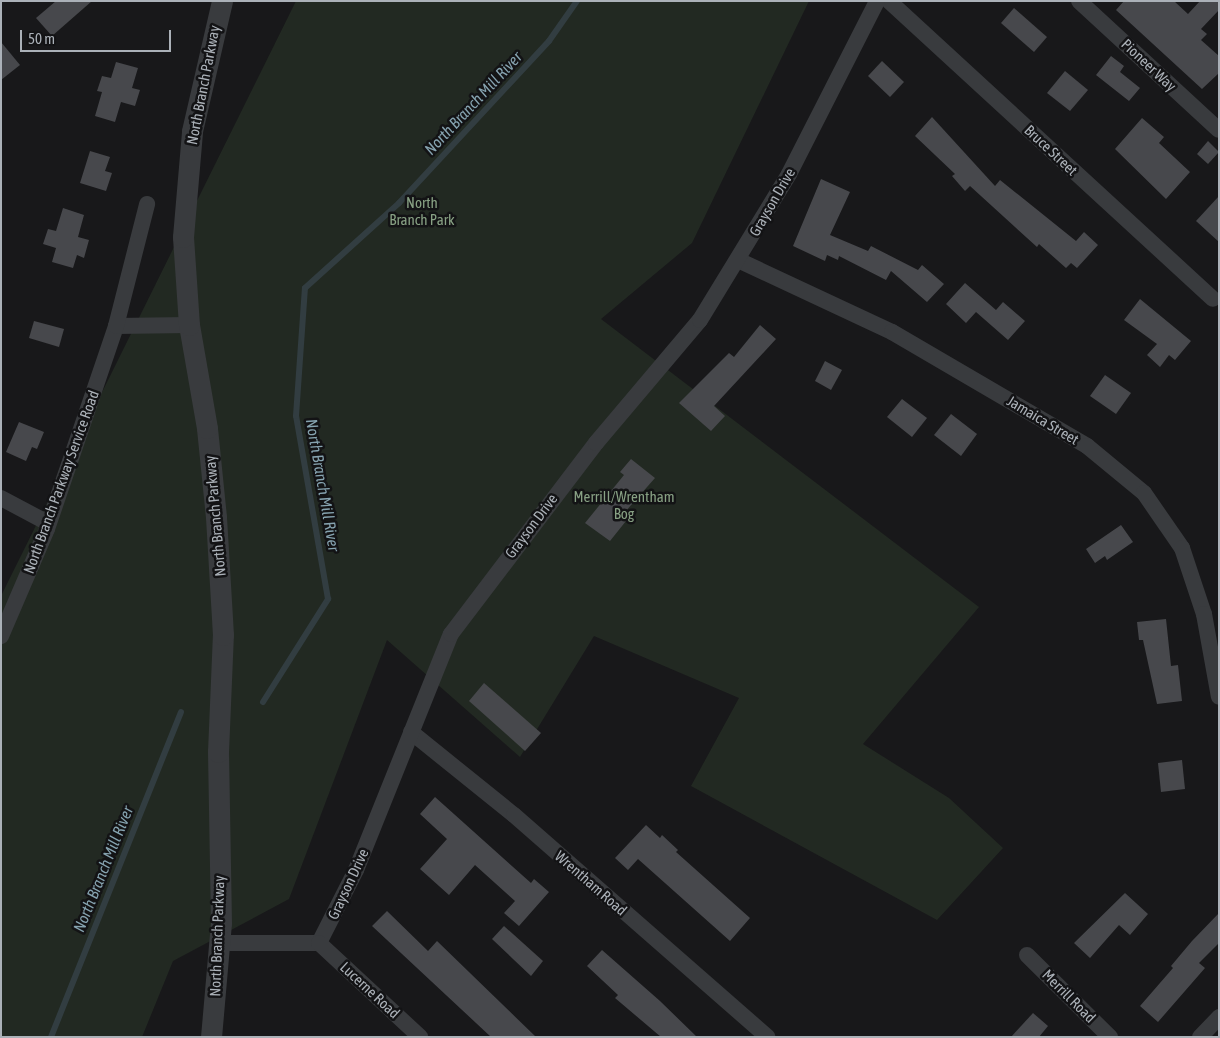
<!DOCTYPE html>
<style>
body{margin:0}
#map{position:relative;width:1220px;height:1038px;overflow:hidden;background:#18181a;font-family:"Asap Condensed",sans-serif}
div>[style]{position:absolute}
.green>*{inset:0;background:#222922}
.stream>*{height:6px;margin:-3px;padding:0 3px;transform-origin:3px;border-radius:3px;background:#323d41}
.building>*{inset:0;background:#47484c}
.minor>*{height:16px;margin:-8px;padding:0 8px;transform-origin:8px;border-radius:8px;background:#393b3e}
.tertiary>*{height:21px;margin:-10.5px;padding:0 10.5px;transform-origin:10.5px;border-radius:10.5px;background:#393b3e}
span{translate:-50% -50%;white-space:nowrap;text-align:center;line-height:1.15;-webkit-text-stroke:5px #131315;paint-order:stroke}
.street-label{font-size:15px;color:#abb1b8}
.park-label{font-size:15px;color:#88a184}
.water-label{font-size:16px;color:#86a3b0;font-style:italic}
.frame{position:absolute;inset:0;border:2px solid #abb1b8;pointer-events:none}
.scale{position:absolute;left:20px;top:30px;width:151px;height:22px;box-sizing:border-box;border:2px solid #abb1b8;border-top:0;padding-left:6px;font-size:15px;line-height:18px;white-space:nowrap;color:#abb1b8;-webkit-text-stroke:4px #131315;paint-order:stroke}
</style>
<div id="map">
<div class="green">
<div style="clip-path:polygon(296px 1px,809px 1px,692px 243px,601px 319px,979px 607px,863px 744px,949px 798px,1003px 848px,937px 920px,691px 786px,739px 698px,594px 636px,520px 757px,387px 640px,289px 899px,173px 961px,142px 1037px,1px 1037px,1px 596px)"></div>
</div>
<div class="stream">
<div style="left:263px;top:702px;width:122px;rotate:-57.7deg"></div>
<div style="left:328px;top:599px;width:186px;rotate:-99.9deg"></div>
<div style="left:296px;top:416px;width:128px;rotate:-86deg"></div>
<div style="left:305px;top:288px;width:127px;rotate:-42.1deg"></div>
<div style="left:399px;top:203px;width:221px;rotate:-47.2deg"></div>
<div style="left:549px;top:41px;width:49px;rotate:-55deg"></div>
<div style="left:51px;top:1037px;width:350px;rotate:-68.2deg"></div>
</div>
<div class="building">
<div style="clip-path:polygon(56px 1px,92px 1px,52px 36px,36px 18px)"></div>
<div style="clip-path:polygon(1124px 1px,1174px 1px,1188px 14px,1200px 1px,1219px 1px,1219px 10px,1201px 29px,1207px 34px,1201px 40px,1219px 56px,1219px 73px,1202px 89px,1116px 10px)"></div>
<div style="clip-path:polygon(1014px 8px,1047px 37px,1034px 52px,1001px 23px)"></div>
<div style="clip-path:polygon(1px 42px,20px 65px,1px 80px)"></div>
<div style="clip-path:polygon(1111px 56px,1124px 66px,1120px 72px,1140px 88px,1129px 101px,1096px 75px)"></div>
<div style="clip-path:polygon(882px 61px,904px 82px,890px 97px,868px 76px)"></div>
<div style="clip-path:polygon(116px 62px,138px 68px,132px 88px,140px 90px,135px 106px,121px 102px,115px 122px,95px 116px,102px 92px,97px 91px,102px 76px,111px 78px)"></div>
<div style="clip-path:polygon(1065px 71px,1088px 90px,1070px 111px,1047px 93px)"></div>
<div style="clip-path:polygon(932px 117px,995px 186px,1000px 180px,1076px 241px,1084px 232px,1098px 245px,1077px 268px,1071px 263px,1066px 268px,1039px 244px,1037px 247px,970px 186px,965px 191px,952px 176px,955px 174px,915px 136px)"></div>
<div style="clip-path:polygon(1142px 118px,1164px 137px,1159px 143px,1190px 172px,1166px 199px,1115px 149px)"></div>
<div style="clip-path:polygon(1208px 141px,1219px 152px,1208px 164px,1197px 154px)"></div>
<div style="clip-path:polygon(90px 151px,110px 157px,105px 171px,112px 173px,106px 191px,80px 183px)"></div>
<div style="clip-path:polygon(821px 179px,850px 192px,830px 235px,868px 251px,871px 246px,918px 270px,922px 265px,944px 284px,927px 302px,891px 271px,886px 280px,839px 256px,838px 260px,827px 255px,825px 261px,793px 246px)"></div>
<div style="clip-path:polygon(1219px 196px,1219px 242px,1196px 221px)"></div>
<div style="clip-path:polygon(63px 208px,84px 215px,78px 237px,89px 240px,84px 258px,77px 255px,73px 268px,52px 262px,56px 248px,43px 244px,48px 229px,56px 231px)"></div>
<div style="clip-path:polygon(965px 283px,996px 310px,1003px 302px,1025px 321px,1008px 340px,976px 312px,966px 323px,946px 304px)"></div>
<div style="clip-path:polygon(1140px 299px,1191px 341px,1175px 360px,1169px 355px,1160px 367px,1147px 355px,1157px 344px,1124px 320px)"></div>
<div style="clip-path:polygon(34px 321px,64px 329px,59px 347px,29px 338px)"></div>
<div style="clip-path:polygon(760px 325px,776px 339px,714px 406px,725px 416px,711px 431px,679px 403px,729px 353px,734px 357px)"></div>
<div style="clip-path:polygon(825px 361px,842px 370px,831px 390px,815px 381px)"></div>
<div style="clip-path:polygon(1105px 375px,1131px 393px,1116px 414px,1090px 396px)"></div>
<div style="clip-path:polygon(902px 399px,927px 418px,912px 437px,887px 417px)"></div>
<div style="clip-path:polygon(951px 414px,977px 434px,961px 456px,934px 435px)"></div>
<div style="clip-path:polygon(19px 422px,44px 432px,37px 449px,32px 447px,26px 461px,6px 452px)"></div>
<div style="clip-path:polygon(631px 459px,655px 478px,625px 512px,630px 516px,610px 541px,585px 523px,624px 475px,620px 472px)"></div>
<div style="clip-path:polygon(1121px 525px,1133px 542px,1107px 560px,1105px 556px,1095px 563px,1086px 549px)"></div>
<div style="clip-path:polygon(1166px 619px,1171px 666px,1178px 665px,1182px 701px,1157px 704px,1143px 640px,1139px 640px,1137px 622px)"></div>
<div style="clip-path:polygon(484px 683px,541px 733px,525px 751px,469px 701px)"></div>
<div style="clip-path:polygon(1182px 760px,1185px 789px,1161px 792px,1158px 763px)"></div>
<div style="clip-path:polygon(435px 797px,531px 883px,534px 879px,549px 892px,519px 926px,504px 913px,515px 901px,475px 865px,449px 895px,420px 869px,447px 839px,420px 814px)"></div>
<div style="clip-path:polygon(646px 825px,660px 838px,662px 835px,678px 850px,676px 852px,750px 918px,730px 941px,638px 859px,628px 870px,615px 858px)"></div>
<div style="clip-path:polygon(1125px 893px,1148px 914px,1130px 935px,1119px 925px,1090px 958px,1074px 943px)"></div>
<div style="clip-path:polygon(387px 911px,428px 951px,437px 941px,536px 1037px,491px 1037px,372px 926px)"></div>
<div style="clip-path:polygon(1219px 913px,1219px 943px,1199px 963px,1205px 968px,1158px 1022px,1140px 1006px,1173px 968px,1171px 966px,1192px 941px)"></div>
<div style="clip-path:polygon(504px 926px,543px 961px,531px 976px,492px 939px)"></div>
<div style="clip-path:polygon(602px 950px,660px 1001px,697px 1037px,661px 1037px,615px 998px,618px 995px,587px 966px)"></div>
<div style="clip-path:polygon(1033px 1013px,1048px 1026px,1039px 1037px,1011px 1037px)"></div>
</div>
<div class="minor">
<div style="left:889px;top:1px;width:440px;rotate:42.6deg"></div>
<div style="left:1079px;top:1px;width:190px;rotate:42.7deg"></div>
<div style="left:738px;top:260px;width:170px;rotate:25.1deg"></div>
<div style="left:892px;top:332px;width:226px;rotate:30.3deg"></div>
<div style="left:1087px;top:446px;width:74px;rotate:39.5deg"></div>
<div style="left:1144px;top:493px;width:67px;rotate:55.4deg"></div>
<div style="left:1182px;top:548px;width:70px;rotate:71.6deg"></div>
<div style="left:1204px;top:614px;width:84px;rotate:79.8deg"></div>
<div style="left:116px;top:326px;width:73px;rotate:-0.8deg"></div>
<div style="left:1px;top:498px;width:53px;rotate:28deg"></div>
<div style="left:1px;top:636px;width:116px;rotate:-66.7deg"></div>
<div style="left:47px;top:529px;width:214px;rotate:-71.2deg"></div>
<div style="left:116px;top:326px;width:126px;rotate:-75.7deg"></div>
<div style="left:411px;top:732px;width:132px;rotate:38.9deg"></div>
<div style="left:514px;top:815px;width:337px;rotate:41.2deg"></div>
<div style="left:219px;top:943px;width:100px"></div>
<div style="left:319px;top:943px;width:82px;rotate:-63.1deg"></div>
<div style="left:356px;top:870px;width:254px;rotate:-68.1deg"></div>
<div style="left:451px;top:634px;width:240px;rotate:-52.8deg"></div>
<div style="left:596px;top:443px;width:161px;rotate:-49.8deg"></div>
<div style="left:700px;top:320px;width:171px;rotate:-58.6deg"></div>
<div style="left:789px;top:174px;width:194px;rotate:-63deg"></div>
<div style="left:319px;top:943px;width:138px;rotate:42.9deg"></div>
<div style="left:1027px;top:955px;width:117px;rotate:44.7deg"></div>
<div style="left:1200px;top:1037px;width:28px;rotate:-46deg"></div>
</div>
<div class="tertiary">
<div style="left:211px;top:1037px;width:114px;rotate:-85deg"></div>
<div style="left:221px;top:923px;width:171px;rotate:-91deg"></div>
<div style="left:218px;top:752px;width:117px;rotate:-87.6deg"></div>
<div style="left:223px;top:635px;width:118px;rotate:-93.4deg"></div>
<div style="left:216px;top:517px;width:89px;rotate:-95.8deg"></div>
<div style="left:207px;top:428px;width:105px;rotate:-99.9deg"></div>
<div style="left:189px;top:325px;width:88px;rotate:-93.9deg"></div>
<div style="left:183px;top:237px;width:106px;rotate:-85.1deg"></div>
<div style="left:192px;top:131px;width:133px;rotate:-77deg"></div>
</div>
<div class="street-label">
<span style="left:1149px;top:65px;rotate:43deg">Pioneer Way</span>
<span style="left:203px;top:85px;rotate:-79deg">North Branch Parkway</span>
<span style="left:1051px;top:150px;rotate:43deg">Bruce Street</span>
<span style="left:772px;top:202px;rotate:-60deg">Grayson Drive</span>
<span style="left:1043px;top:420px;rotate:31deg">Jamaica Street</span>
<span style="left:61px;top:482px;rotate:-70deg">North Branch Parkway Service Road</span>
<span style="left:215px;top:516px;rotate:-95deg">North Branch Parkway</span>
<span style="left:531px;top:526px;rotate:-53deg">Grayson Drive</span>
<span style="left:591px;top:883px;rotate:41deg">Wrentham Road</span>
<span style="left:348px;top:884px;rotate:-65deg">Grayson Drive</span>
<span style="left:217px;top:936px;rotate:-88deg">North Branch Parkway</span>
<span style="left:370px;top:990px;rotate:43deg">Lucerne Road</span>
<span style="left:1069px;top:996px;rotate:45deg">Merrill Road</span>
</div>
<div class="park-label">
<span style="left:422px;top:211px">North<br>Branch Park</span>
<span style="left:624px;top:505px">Merrill/Wrentham<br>Bog</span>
</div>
<div class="water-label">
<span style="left:473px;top:103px;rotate:-47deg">North Branch Mill River</span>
<span style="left:323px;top:485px;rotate:80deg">North Branch Mill River</span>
<span style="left:103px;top:869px;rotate:-68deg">North Branch Mill River</span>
</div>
<div class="frame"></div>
<div class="scale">50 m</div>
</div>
